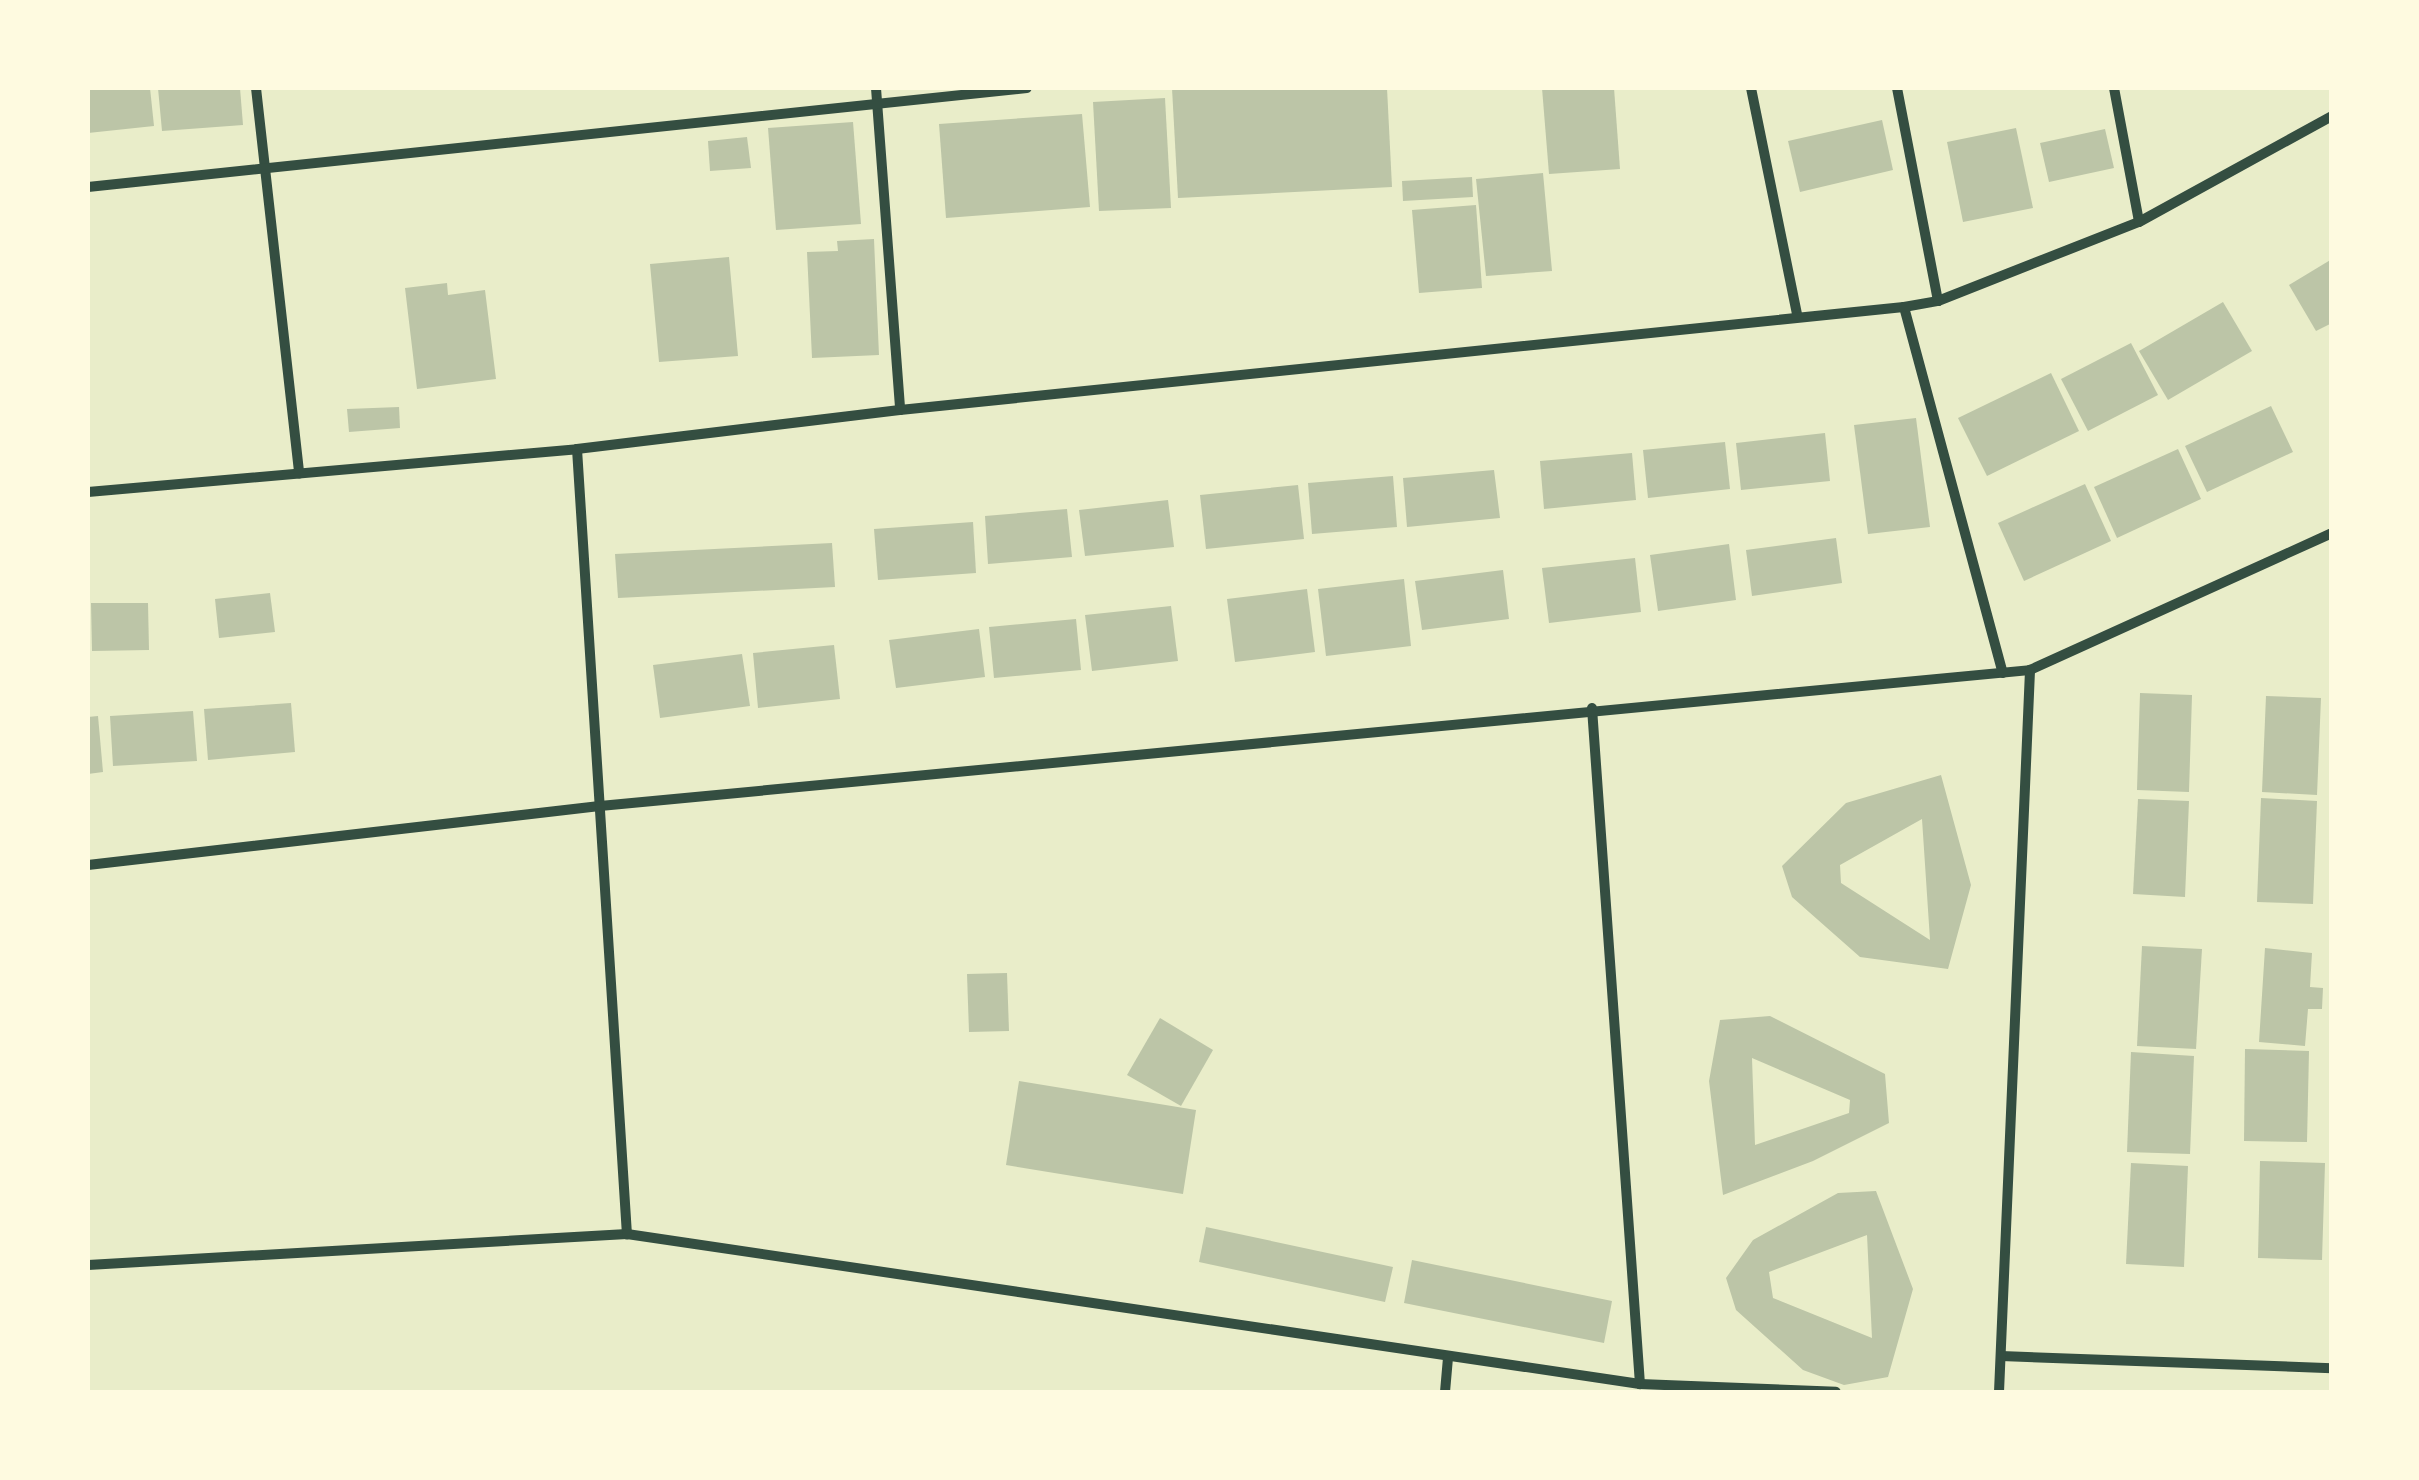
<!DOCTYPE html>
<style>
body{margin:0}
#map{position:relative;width:2419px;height:1480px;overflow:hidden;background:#e9edc9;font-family:Commissioner,sans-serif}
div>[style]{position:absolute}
.building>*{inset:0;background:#bcc5a7}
.minor>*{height:10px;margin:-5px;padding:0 5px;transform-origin:5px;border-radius:5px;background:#344e41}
span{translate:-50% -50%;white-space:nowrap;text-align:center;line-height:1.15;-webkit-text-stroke:10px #fefae0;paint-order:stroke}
.frame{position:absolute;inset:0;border:90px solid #fefae0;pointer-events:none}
</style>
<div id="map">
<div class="building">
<div style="clip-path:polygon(88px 88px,150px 88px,154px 126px,88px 133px)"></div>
<div style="clip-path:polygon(158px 88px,240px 88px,243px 125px,162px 131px)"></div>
<div style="clip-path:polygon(1172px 88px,1387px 88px,1392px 187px,1178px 198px)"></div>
<div style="clip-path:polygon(1542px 88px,1614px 88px,1620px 169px,1549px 174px)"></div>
<div style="clip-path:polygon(1165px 98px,1171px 208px,1099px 211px,1093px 102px)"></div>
<div style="clip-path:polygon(1082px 114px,1090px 207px,946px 218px,939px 124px)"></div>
<div style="clip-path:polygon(1882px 120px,1893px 170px,1800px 192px,1788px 141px)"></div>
<div style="clip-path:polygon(853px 122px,861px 224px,776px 230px,768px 128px)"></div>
<div style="clip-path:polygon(2016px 128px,2033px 208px,1963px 222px,1947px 142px)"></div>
<div style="clip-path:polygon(2105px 129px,2114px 168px,2049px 182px,2040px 143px)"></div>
<div style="clip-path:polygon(747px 137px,751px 168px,710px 171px,708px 141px)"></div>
<div style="clip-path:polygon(1543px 173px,1552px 271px,1486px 276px,1476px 179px)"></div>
<div style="clip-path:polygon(1472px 177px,1473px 197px,1403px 201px,1402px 181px)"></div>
<div style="clip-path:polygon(1476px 205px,1482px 288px,1419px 293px,1412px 210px)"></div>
<div style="clip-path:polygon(874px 239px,879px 355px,812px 358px,807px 252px,838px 251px,837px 241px)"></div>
<div style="clip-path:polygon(729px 257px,738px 356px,659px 362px,650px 264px)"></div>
<div style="clip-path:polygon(2332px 259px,2332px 323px,2316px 331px,2289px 285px)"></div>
<div style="clip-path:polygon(447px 283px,448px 295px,485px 290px,496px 379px,417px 389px,405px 288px)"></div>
<div style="clip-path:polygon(2223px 302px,2252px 351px,2168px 400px,2139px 351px)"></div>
<div style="clip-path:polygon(2131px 343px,2158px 395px,2088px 431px,2061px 379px)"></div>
<div style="clip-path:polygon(2051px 373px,2079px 431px,1987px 476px,1958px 418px)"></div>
<div style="clip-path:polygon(2271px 406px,2293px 452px,2207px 492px,2185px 446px)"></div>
<div style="clip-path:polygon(399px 407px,400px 428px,349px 432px,347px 409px)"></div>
<div style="clip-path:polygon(1916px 418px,1930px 527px,1868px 534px,1854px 425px)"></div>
<div style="clip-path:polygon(1825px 433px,1830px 481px,1741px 490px,1736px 443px)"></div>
<div style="clip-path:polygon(1725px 442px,1730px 489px,1648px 498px,1643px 450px)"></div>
<div style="clip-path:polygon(2178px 449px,2201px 499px,2117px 538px,2094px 487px)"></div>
<div style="clip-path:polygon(1632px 453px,1636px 500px,1544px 509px,1540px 461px)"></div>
<div style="clip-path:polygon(1494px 470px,1500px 518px,1407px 527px,1403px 478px)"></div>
<div style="clip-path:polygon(1393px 476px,1397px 527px,1312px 534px,1308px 483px)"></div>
<div style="clip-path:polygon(2085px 484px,2111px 541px,2024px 581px,1998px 523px)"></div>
<div style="clip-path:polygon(1298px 485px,1304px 539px,1206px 549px,1200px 495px)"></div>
<div style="clip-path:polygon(1168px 500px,1174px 547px,1085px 556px,1079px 510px)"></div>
<div style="clip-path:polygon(1067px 509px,1072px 557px,988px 564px,985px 516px)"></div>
<div style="clip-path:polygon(973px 522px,976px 573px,878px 580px,874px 529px)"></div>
<div style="clip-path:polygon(1836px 538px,1842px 583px,1752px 596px,1746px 550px)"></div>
<div style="clip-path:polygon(832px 543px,835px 587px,618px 598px,615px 554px)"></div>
<div style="clip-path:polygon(1729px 544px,1736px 600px,1658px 611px,1650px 555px)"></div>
<div style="clip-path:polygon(1635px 558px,1641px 612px,1549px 623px,1542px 568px)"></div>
<div style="clip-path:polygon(1503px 570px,1509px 619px,1422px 630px,1415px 581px)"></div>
<div style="clip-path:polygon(1404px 579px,1411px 646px,1326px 656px,1318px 589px)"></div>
<div style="clip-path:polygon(1307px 589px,1315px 652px,1235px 662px,1227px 599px)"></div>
<div style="clip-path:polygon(270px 593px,275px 632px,219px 638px,215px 599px)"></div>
<div style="clip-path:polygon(91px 603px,148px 603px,149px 650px,92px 651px)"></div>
<div style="clip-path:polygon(1171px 606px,1178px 661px,1092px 671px,1085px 615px)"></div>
<div style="clip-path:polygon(1076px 619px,1081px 670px,994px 678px,989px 627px)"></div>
<div style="clip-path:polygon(979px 629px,985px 677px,896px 688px,889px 640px)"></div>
<div style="clip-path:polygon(834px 645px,840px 699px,758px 708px,753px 653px)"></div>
<div style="clip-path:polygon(742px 654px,750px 706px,660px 718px,653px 665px)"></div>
<div style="clip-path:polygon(2140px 693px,2192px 695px,2189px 792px,2137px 790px)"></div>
<div style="clip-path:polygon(2266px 696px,2321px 698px,2317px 795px,2262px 792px)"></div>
<div style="clip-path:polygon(291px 703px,295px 752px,208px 760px,204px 709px)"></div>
<div style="clip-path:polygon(193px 711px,197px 761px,113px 766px,110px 716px)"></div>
<div style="clip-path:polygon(98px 716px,103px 772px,88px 774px,88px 717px)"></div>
<div style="clip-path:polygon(evenodd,1941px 775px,1971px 885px,1948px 969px,1860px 957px,1792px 897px,1782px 866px,1846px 803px,1941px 775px,1922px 819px,1930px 940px,1841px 883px,1840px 865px,1922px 819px)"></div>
<div style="clip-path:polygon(2261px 798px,2317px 801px,2313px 904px,2257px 902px)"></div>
<div style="clip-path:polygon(2138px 799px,2189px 801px,2185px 897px,2133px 894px)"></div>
<div style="clip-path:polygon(2142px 946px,2202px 949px,2196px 1049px,2137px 1046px)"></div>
<div style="clip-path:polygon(2265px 948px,2312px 953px,2310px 987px,2323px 988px,2322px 1009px,2308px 1009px,2305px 1046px,2259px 1042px)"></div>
<div style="clip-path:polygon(1007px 973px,1009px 1031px,969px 1032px,967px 974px)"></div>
<div style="clip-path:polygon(evenodd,1770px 1016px,1885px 1074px,1889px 1123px,1813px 1161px,1723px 1195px,1709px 1081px,1720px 1020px,1770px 1016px,1752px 1058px,1850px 1100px,1849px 1113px,1755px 1145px,1752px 1058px)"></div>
<div style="clip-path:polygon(1160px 1018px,1213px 1050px,1181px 1106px,1127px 1075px)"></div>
<div style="clip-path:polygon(2245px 1049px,2309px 1051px,2307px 1142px,2244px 1141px)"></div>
<div style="clip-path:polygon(2131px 1052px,2194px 1056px,2190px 1154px,2127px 1152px)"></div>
<div style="clip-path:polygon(1019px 1081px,1196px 1110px,1183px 1194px,1006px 1165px)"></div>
<div style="clip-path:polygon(2260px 1161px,2325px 1163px,2322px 1260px,2258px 1258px)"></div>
<div style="clip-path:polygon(2131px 1163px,2188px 1166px,2184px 1267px,2126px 1264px)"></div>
<div style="clip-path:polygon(evenodd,1876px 1191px,1913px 1289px,1888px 1377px,1844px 1385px,1803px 1370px,1736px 1310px,1726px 1278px,1753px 1240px,1838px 1193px,1876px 1191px,1867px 1235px,1872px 1338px,1773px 1298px,1769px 1272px,1867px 1235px)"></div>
<div style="clip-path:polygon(1206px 1227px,1393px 1267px,1385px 1302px,1199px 1262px)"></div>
<div style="clip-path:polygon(1412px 1260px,1612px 1301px,1604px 1343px,1404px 1303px)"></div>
</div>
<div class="minor">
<div style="left:256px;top:88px;width:388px;rotate:83.6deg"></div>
<div style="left:876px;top:88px;width:323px;rotate:85.7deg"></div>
<div style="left:1751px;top:88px;width:232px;rotate:78.5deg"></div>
<div style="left:1897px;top:88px;width:217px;rotate:79.1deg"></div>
<div style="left:2114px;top:88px;width:136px;rotate:79.4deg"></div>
<div style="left:88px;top:187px;width:944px;rotate:-6.02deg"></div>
<div style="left:1904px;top:307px;width:379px;rotate:74.9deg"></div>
<div style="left:577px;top:449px;width:787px;rotate:86.36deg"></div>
<div style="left:88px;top:492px;width:491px;rotate:-5deg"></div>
<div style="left:577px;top:449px;width:325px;rotate:-6.9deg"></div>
<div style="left:900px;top:410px;width:1009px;rotate:-5.86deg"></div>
<div style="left:1904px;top:307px;width:35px;rotate:-10deg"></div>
<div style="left:1938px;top:301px;width:216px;rotate:-21.5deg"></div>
<div style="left:2139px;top:222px;width:220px;rotate:-28.8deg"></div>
<div style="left:1592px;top:708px;width:678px;rotate:85.94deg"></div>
<div style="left:88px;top:865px;width:515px;rotate:-6.57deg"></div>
<div style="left:600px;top:806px;width:1436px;rotate:-5.43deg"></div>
<div style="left:2030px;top:670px;width:332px;rotate:-24.4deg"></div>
<div style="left:88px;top:1265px;width:540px;rotate:-3.29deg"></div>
<div style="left:627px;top:1234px;width:1024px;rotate:8.42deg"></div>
<div style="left:1640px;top:1384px;width:196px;rotate:2.3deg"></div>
<div style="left:2001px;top:1356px;width:331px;rotate:2.1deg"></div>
<div style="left:1445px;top:1392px;width:36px;rotate:-85deg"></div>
<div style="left:1999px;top:1392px;width:723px;rotate:-87.54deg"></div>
</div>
<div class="frame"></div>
</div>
